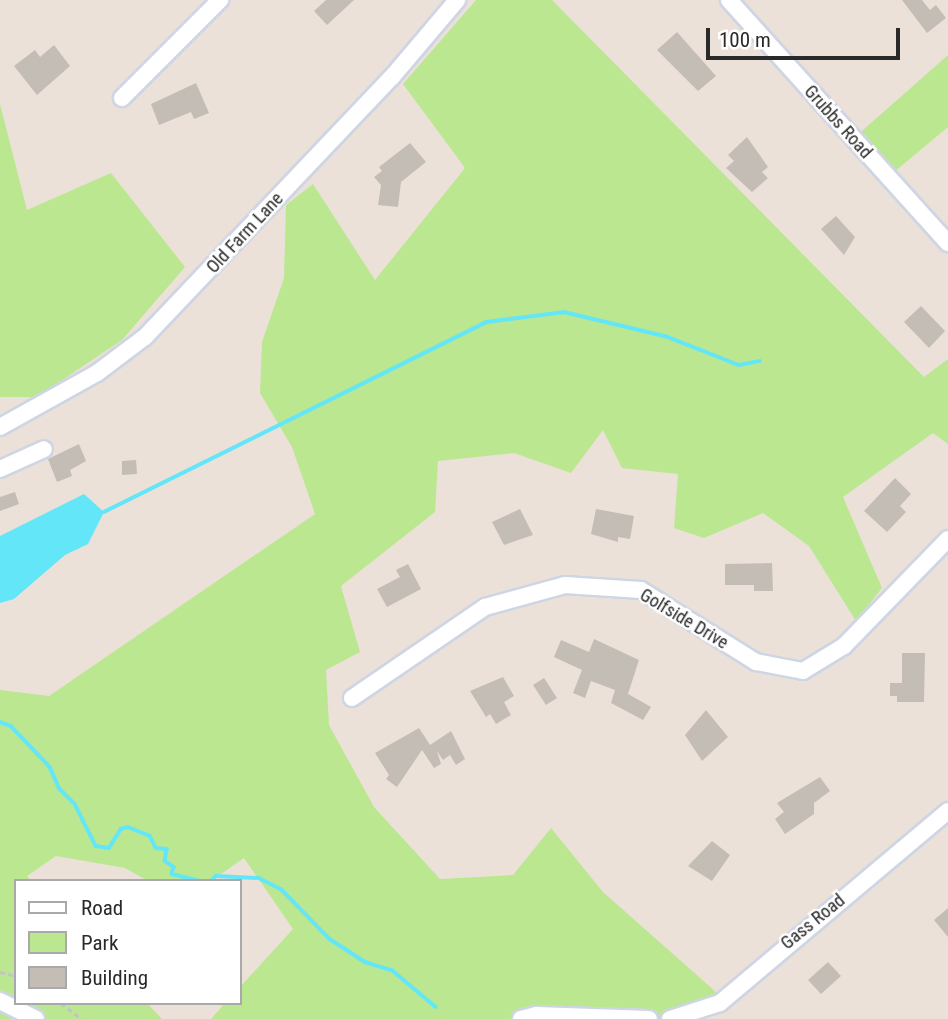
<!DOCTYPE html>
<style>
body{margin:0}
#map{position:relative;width:948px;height:1019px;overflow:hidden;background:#ece1d9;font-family:"Roboto Condensed",sans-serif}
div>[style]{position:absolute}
.green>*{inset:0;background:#bbe791}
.water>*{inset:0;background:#63e6f7}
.stream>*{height:3.5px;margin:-1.75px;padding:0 1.75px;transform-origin:1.75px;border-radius:1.75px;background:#63e6f7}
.building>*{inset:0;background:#c4bdb5}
.path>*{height:2.5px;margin-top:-1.25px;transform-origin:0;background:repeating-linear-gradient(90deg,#c3c3c3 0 5px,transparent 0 8.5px)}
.roads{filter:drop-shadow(2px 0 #ced5e3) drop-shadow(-2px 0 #ced5e3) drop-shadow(0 2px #ced5e3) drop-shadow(0 -2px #ced5e3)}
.minor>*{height:16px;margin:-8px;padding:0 8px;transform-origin:8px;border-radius:8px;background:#fff}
span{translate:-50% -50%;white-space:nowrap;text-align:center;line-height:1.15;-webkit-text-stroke:5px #fff;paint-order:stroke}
.street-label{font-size:18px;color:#292929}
.legend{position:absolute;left:14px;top:879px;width:228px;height:126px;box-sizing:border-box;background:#fff;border:2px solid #a9a9a9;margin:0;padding:9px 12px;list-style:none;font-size:21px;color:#292929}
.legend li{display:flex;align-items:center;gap:14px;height:35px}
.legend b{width:35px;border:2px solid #a9a9a9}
.scale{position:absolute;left:706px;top:28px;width:194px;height:32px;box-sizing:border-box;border:4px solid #292929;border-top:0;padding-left:9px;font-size:21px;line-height:24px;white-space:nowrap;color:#292929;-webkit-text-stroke:5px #fff;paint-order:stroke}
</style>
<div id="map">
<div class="green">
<div style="clip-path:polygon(476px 0,552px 0,924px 377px,948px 359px,948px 444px,933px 433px,843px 497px,882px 588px,856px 621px,809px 546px,763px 513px,704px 538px,674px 528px,678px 474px,622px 468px,603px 430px,571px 473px,514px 453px,438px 461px,435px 512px,341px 586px,360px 652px,326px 670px,329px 725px,374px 807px,440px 879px,513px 875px,551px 828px,603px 892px,716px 992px,706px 1019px,211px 1019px,225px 1003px,240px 1003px,240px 987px,293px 929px,244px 858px,211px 881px,148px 881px,125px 868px,56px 856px,27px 876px,31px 881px,16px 881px,16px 1003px,147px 1003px,162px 1019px,0 1019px,0 690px,49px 696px,315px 514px,292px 447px,260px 393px,262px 342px,284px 278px,286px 205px,313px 184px,375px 280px,465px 168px,403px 84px)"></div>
<div style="clip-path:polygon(948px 55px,948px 127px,888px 177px,854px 138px)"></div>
<div style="clip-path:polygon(0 104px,27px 210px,111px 173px,185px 267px,122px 340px,37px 397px,0 397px)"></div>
</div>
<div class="water">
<div style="clip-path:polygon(84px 494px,104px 512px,88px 544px,65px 555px,14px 599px,0 603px,0 536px)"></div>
</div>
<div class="stream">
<div style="left:104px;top:512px;width:427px;rotate:-26.4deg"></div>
<div style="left:486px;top:322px;width:79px;rotate:-7.3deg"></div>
<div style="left:564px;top:312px;width:104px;rotate:13.4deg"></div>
<div style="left:665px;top:336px;width:79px;rotate:21.4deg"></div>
<div style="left:739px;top:365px;width:21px;rotate:-11deg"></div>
<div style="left:0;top:722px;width:12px;rotate:20deg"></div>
<div style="left:11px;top:726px;width:57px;rotate:46.4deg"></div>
<div style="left:50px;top:767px;width:24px;rotate:66deg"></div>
<div style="left:60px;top:789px;width:21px;rotate:45deg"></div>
<div style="left:75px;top:804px;width:47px;rotate:63.4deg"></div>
<div style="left:96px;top:846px;width:13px;rotate:9deg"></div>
<div style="left:109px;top:848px;width:22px;rotate:-58deg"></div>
<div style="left:121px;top:829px;width:7px;rotate:-16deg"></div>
<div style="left:128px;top:827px;width:24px;rotate:22deg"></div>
<div style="left:150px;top:836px;width:13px;rotate:63deg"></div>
<div style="left:156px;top:848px;width:11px;rotate:5deg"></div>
<div style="left:167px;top:849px;width:12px;rotate:99deg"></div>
<div style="left:165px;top:861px;width:11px;rotate:34deg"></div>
<div style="left:174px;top:867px;width:7px;rotate:106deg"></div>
<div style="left:172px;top:874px;width:29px;rotate:14deg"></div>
<div style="left:211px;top:881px;width:7px;rotate:-45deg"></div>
<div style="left:216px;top:876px;width:43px;rotate:2.7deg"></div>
<div style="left:259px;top:878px;width:25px;rotate:27deg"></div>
<div style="left:281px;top:889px;width:70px;rotate:45.6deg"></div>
<div style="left:330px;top:939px;width:42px;rotate:33.3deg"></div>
<div style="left:365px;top:962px;width:28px;rotate:17deg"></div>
<div style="left:392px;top:970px;width:57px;rotate:40.1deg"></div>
</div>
<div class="building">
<div style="clip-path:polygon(326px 0,354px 0,327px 25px,314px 11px)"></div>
<div style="clip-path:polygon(902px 0,922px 0,930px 10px,936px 5px,946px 18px,927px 33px)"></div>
<div style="clip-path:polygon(677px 32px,716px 76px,698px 91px,657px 50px)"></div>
<div style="clip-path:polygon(54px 45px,70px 66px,37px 95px,14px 66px,35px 50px,40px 57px)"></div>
<div style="clip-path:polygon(196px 83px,209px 113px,194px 119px,191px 112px,159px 125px,151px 104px)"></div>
<div style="clip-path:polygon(747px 137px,768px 167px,762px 172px,768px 178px,752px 192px,726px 168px,734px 161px,728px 155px)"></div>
<div style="clip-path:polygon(410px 143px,426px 162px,401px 182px,398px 207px,378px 205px,381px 185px,374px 177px,382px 171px,379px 167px)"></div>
<div style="clip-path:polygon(836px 216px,855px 237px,844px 255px,821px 229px)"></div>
<div style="clip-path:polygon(921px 306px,945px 331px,929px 348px,904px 322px)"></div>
<div style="clip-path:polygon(79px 444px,86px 461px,70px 470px,72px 476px,57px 482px,48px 459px)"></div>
<div style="clip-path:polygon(136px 460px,137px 474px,122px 475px,122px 461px)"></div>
<div style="clip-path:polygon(895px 478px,911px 494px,900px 506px,906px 512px,887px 532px,864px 511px)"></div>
<div style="clip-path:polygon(15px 492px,19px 504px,0 511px,0 497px)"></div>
<div style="clip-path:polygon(520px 509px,533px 535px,504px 545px,492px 522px)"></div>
<div style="clip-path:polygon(596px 509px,634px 516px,630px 539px,618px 537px,618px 542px,591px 534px)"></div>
<div style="clip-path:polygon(772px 563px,773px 591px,754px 591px,754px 585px,725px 585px,725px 564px)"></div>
<div style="clip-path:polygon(408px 564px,421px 589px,387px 607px,377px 589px,400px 577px,396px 570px)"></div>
<div style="clip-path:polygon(594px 639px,639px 660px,628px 694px,651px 707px,643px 720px,611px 703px,615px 690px,591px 681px,585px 698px,573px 693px,582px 670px,554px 657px,561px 640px,589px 652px)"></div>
<div style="clip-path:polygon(902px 653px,925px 653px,924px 702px,897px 702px,897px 696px,890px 696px,890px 683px,902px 683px)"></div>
<div style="clip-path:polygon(503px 677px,514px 696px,504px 702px,511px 715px,496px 724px,490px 714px,486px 717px,470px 691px)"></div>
<div style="clip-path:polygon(544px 678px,557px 698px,546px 705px,533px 685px)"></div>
<div style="clip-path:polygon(706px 710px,728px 737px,702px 761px,685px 735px)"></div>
<div style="clip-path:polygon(419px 728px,430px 745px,451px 731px,465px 759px,456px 765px,450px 755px,443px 760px,437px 751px,441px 764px,434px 768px,422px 750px,397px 787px,386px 779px,389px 775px,375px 753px)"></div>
<div style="clip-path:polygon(820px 777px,830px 791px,814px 803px,814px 814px,785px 834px,775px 819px,784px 812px,777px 803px)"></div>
<div style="clip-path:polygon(712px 841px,730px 855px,712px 881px,688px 866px)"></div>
<div style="clip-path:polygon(948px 908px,948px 937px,934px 920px)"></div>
<div style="clip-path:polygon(828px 962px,841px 976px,821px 994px,808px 980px)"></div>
</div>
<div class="path">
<div style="left:0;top:972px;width:16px;rotate:14deg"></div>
<div style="left:61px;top:1003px;width:26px;rotate:37deg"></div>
</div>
<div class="roads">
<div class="minor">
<div style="left:729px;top:0;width:327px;rotate:48deg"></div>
<div style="left:122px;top:98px;width:139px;rotate:-45deg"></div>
<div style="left:0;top:427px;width:111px;rotate:-29.1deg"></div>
<div style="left:97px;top:373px;width:60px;rotate:-36.9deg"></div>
<div style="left:145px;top:337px;width:359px;rotate:-46.5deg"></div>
<div style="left:392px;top:77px;width:101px;rotate:-49.8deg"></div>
<div style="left:0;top:469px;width:48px;rotate:-24.4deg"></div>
<div style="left:352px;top:698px;width:161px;rotate:-34.4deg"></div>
<div style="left:485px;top:607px;width:83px;rotate:-15.4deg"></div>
<div style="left:565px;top:585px;width:76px;rotate:3.8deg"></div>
<div style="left:641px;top:590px;width:136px;rotate:32.1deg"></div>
<div style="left:756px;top:662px;width:48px;rotate:10.8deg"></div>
<div style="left:803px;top:671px;width:48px;rotate:-31.4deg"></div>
<div style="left:844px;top:646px;width:149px;rotate:-45.8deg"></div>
<div style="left:0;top:1001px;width:40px;rotate:26.6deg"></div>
<div style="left:521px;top:1019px;width:16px;rotate:-15deg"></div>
<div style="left:536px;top:1015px;width:113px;rotate:2deg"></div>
<div style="left:670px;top:1019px;width:52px;rotate:-17.7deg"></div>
<div style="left:720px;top:1003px;width:298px;rotate:-40.1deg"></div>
</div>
</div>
<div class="street-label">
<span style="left:838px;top:122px;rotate:48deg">Grubbs Road</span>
<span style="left:245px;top:233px;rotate:-47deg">Old Farm Lane</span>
<span style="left:684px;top:619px;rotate:31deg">Golfside Drive</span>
<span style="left:813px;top:922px;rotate:-39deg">Gass Road</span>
</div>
<ul class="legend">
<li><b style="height:9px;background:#fff"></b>Road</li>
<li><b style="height:19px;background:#bbe791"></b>Park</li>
<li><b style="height:19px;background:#c4bdb5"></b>Building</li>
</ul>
<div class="scale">100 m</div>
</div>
